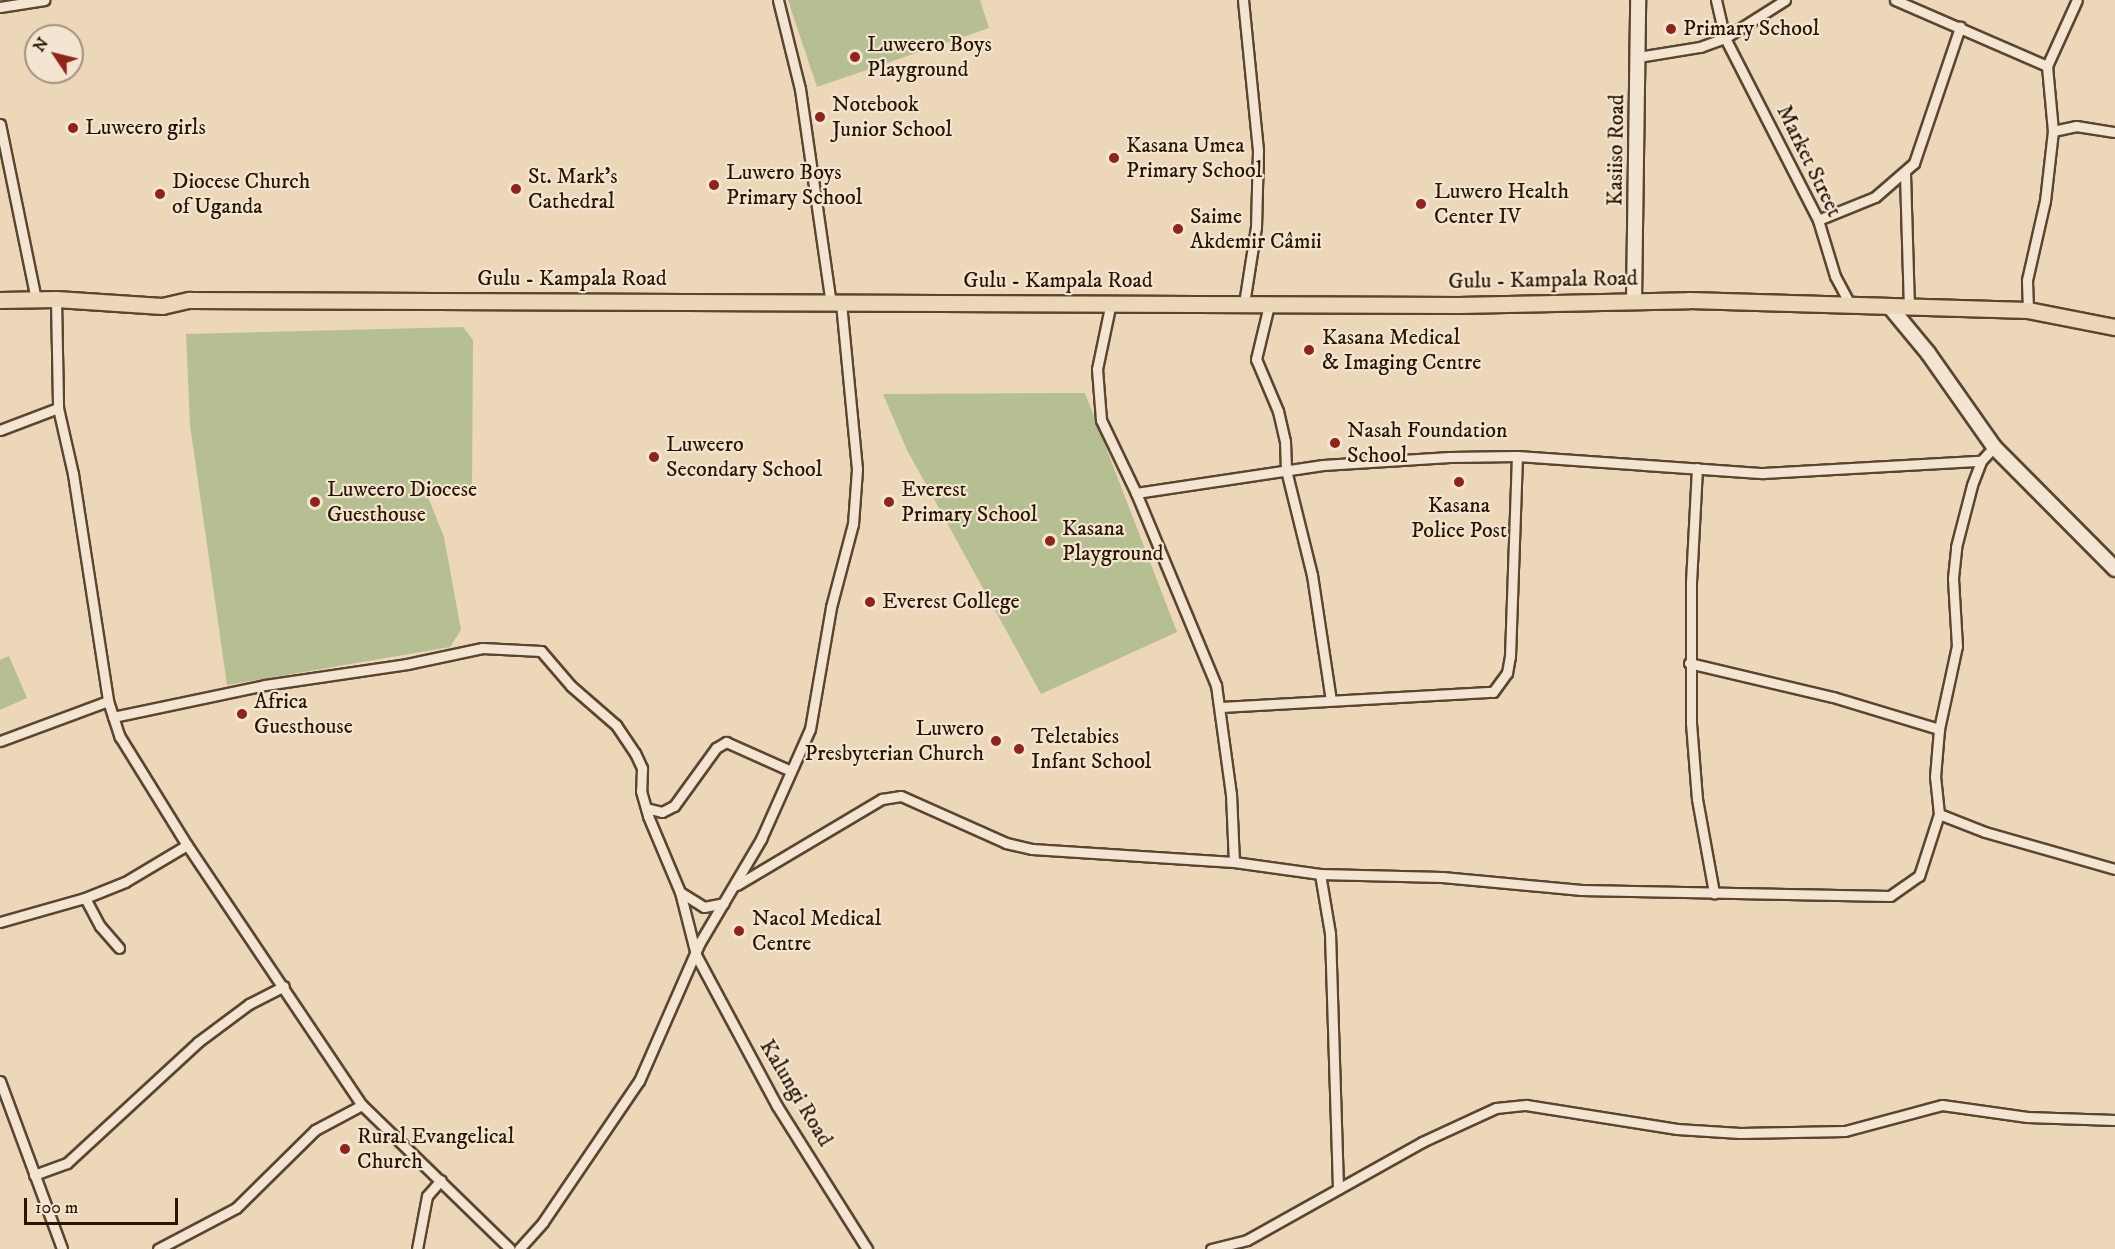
<!DOCTYPE html>
<meta charset="utf-8">
<style>
body{margin:0}
#map{position:relative;width:2115px;height:1249px;overflow:hidden;background:#edd7b9;font-family:"IM FELL DW Pica",serif}
div>[style]{position:absolute}
.green>*{inset:0;background:#b5bf91}
.roads{filter:drop-shadow(2px 0 #5a4630) drop-shadow(-2px 0 #5a4630) drop-shadow(0 2px #5a4630) drop-shadow(0 -2px #5a4630)}
.street>*{height:9px;margin:-4.5px;padding:0 4.5px;transform-origin:4.5px;border-radius:4.5px;background:#f3e5d2}
.secondary>*{height:14px;margin:-7px;padding:0 7px;transform-origin:7px;border-radius:7px;background:#f3e5d2}
.primary>*{height:15px;margin:-7.5px;padding:0 7.5px;transform-origin:7.5px;border-radius:7.5px;background:#edd7b9}
.dots>*{width:16px;height:16px;translate:-50% -50%;box-sizing:border-box;border:3px solid #f3e5d2;border-radius:50%}
span{translate:-50% -50%;white-space:nowrap;text-align:center;line-height:1.15;-webkit-text-stroke:4.5px #f3e5d2;paint-order:stroke}
.poi-label{font-size:22px;color:#291602}
.left{translate:0 -50%;text-align:left}
.right{translate:-100% -50%;text-align:right}
.street-label{font-size:22px;color:#291602}
.north{position:absolute;left:24px;top:24px;width:60px;height:60px;box-sizing:border-box;background:#f3e5d2;border:2px solid #a2927f;border-radius:50%;rotate:305deg;font-size:16px;font-weight:700;line-height:24px;text-align:center;color:#291602}
.north::after{content:'';display:block;margin:auto;width:21px;height:27px;background:#8f2418;clip-path:polygon(50% 0,100% 100%,50% 72%,0 100%)}
.scale{position:absolute;left:24px;top:1198px;width:154px;height:27px;box-sizing:border-box;border:3px solid #291602;border-top:0;padding-left:8px;font-size:18px;line-height:21px;white-space:nowrap;color:#291602;-webkit-text-stroke:4px #f3e5d2;paint-order:stroke}
</style>
<div id="map">
<div class="green">
<div style="clip-path:polygon(788px 0,980px 0,989px 28px,817px 87px)"></div>
<div style="clip-path:polygon(463px 327px,473px 340px,472px 489px,428px 497px,444px 537px,461px 630px,450px 647px,227px 685px,190px 425px,186px 334px)"></div>
<div style="clip-path:polygon(1085px 393px,1177px 632px,1041px 694px,907px 450px,883px 394px)"></div>
<div style="clip-path:polygon(9px 656px,27px 698px,0 710px,0 660px)"></div>
</div>
<div class="roads">
<div class="street">
<div style="left:778px;top:0;width:92px;rotate:76.1deg"></div>
<div style="left:800px;top:89px;width:216px;rotate:81.8deg"></div>
<div style="left:1243px;top:0;width:152px;rotate:84.3deg"></div>
<div style="left:1258px;top:151px;width:76px;rotate:91.5deg"></div>
<div style="left:1256px;top:227px;width:78px;rotate:98.9deg"></div>
<div style="left:1716px;top:0;width:39px;rotate:77deg"></div>
<div style="left:1725px;top:38px;width:204px;rotate:62.9deg"></div>
<div style="left:1818px;top:220px;width:59px;rotate:73.1deg"></div>
<div style="left:1835px;top:276px;width:32px;rotate:62deg"></div>
<div style="left:1895px;top:0;width:166px;rotate:23.5deg"></div>
<div style="left:0;top:7px;width:45px;rotate:-9deg"></div>
<div style="left:1638px;top:57px;width:63px;rotate:-9.2deg"></div>
<div style="left:1700px;top:47px;width:27px;rotate:-20deg"></div>
<div style="left:1725px;top:38px;width:71px;rotate:-32.3deg"></div>
<div style="left:0;top:124px;width:180px;rotate:78.4deg"></div>
<div style="left:2053px;top:131px;width:24px;rotate:-12deg"></div>
<div style="left:2076px;top:126px;width:39px;rotate:9deg"></div>
<div style="left:1905px;top:174px;width:134px;rotate:88.3deg"></div>
<div style="left:1818px;top:220px;width:61px;rotate:-22deg"></div>
<div style="left:1875px;top:197px;width:52px;rotate:-41.1deg"></div>
<div style="left:1914px;top:163px;width:144px;rotate:-71.3deg"></div>
<div style="left:56px;top:299px;width:109px;rotate:88.9deg"></div>
<div style="left:58px;top:408px;width:68px;rotate:77.2deg"></div>
<div style="left:73px;top:474px;width:230px;rotate:81.2deg"></div>
<div style="left:108px;top:701px;width:38px;rotate:72deg"></div>
<div style="left:120px;top:737px;width:127px;rotate:58.2deg"></div>
<div style="left:187px;top:845px;width:313px;rotate:56.1deg"></div>
<div style="left:362px;top:1105px;width:206px;rotate:44.2deg"></div>
<div style="left:1111px;top:302px;width:68px;rotate:101.8deg"></div>
<div style="left:1097px;top:369px;width:51px;rotate:85.5deg"></div>
<div style="left:1101px;top:420px;width:81px;rotate:64.4deg"></div>
<div style="left:1136px;top:493px;width:208px;rotate:67.4deg"></div>
<div style="left:1216px;top:685px;width:110px;rotate:82.2deg"></div>
<div style="left:1231px;top:794px;width:68px;rotate:87.5deg"></div>
<div style="left:1269px;top:305px;width:56px;rotate:103.5deg"></div>
<div style="left:1256px;top:359px;width:56px;rotate:67.1deg"></div>
<div style="left:1278px;top:411px;width:31px;rotate:77deg"></div>
<div style="left:1285px;top:441px;width:29px;rotate:88deg"></div>
<div style="left:1286px;top:470px;width:108px;rotate:76.1deg"></div>
<div style="left:1312px;top:575px;width:126px;rotate:81.4deg"></div>
<div style="left:2028px;top:310px;width:30px;rotate:-92deg"></div>
<div style="left:2027px;top:280px;width:81px;rotate:-77.2deg"></div>
<div style="left:2045px;top:201px;width:70px;rotate:-83.5deg"></div>
<div style="left:2053px;top:131px;width:65px;rotate:-95.3deg"></div>
<div style="left:2047px;top:66px;width:72px;rotate:-65.6deg"></div>
<div style="left:0;top:430px;width:62px;rotate:-20.8deg"></div>
<div style="left:1697px;top:468px;width:114px;rotate:93deg"></div>
<div style="left:1691px;top:582px;width:141px;rotate:90deg"></div>
<div style="left:1691px;top:723px;width:76px;rotate:85.5deg"></div>
<div style="left:1697px;top:799px;width:96px;rotate:79.7deg"></div>
<div style="left:1136px;top:493px;width:189px;rotate:-8.5deg"></div>
<div style="left:1323px;top:465px;width:127px;rotate:-3.6deg"></div>
<div style="left:1450px;top:457px;width:67px;rotate:-0.9deg"></div>
<div style="left:1517px;top:456px;width:247px;rotate:4deg"></div>
<div style="left:1763px;top:473px;width:218px;rotate:-3.2deg"></div>
<div style="left:1689px;top:663px;width:148px;rotate:13.3deg"></div>
<div style="left:1833px;top:697px;width:111px;rotate:16.8deg"></div>
<div style="left:1221px;top:707px;width:272px;rotate:-3.2deg"></div>
<div style="left:1493px;top:692px;width:24px;rotate:-54deg"></div>
<div style="left:1507px;top:673px;width:17px;rotate:-80deg"></div>
<div style="left:1510px;top:656px;width:200px;rotate:-88deg"></div>
<div style="left:113px;top:717px;width:155px;rotate:-11.9deg"></div>
<div style="left:265px;top:685px;width:144px;rotate:-8.4deg"></div>
<div style="left:407px;top:664px;width:77px;rotate:-12deg"></div>
<div style="left:482px;top:648px;width:59px;rotate:2.9deg"></div>
<div style="left:541px;top:651px;width:46px;rotate:49.4deg"></div>
<div style="left:571px;top:686px;width:60px;rotate:40.9deg"></div>
<div style="left:616px;top:725px;width:34px;rotate:56deg"></div>
<div style="left:635px;top:753px;width:17px;rotate:65deg"></div>
<div style="left:642px;top:768px;width:23px;rotate:92deg"></div>
<div style="left:641px;top:791px;width:26px;rotate:74deg"></div>
<div style="left:648px;top:816px;width:82px;rotate:67.2deg"></div>
<div style="left:680px;top:892px;width:65px;rotate:75.7deg"></div>
<div style="left:696px;top:955px;width:171px;rotate:61.8deg"></div>
<div style="left:777px;top:1106px;width:169px;rotate:57.8deg"></div>
<div style="left:0;top:741px;width:115px;rotate:-20.3deg"></div>
<div style="left:646px;top:808px;width:16px;rotate:14deg"></div>
<div style="left:662px;top:812px;width:13px;rotate:-27deg"></div>
<div style="left:674px;top:806px;width:72px;rotate:-54.1deg"></div>
<div style="left:716px;top:748px;width:12px;rotate:-31deg"></div>
<div style="left:726px;top:742px;width:69px;rotate:24deg"></div>
<div style="left:1939px;top:814px;width:49px;rotate:21.4deg"></div>
<div style="left:1985px;top:832px;width:135px;rotate:15.9deg"></div>
<div style="left:1320px;top:874px;width:60px;rotate:80.4deg"></div>
<div style="left:1330px;top:933px;width:256px;rotate:88.2deg"></div>
<div style="left:737px;top:885px;width:169px;rotate:-30.7deg"></div>
<div style="left:882px;top:799px;width:19px;rotate:-9deg"></div>
<div style="left:901px;top:796px;width:115px;rotate:24.1deg"></div>
<div style="left:1006px;top:843px;width:27px;rotate:13deg"></div>
<div style="left:1032px;top:849px;width:202px;rotate:3.7deg"></div>
<div style="left:1234px;top:862px;width:87px;rotate:7.9deg"></div>
<div style="left:1320px;top:874px;width:122px;rotate:1.4deg"></div>
<div style="left:1442px;top:877px;width:140px;rotate:5.3deg"></div>
<div style="left:1581px;top:890px;width:309px;rotate:1.1deg"></div>
<div style="left:1890px;top:896px;width:35px;rotate:-35deg"></div>
<div style="left:1919px;top:876px;width:65px;rotate:-72.1deg"></div>
<div style="left:1939px;top:814px;width:37px;rotate:-96deg"></div>
<div style="left:1935px;top:777px;width:48px;rotate:-85.2deg"></div>
<div style="left:1939px;top:729px;width:85px;rotate:-77.8deg"></div>
<div style="left:1957px;top:646px;width:68px;rotate:-93.4deg"></div>
<div style="left:1953px;top:578px;width:31px;rotate:-84deg"></div>
<div style="left:1956px;top:547px;width:64px;rotate:-75.5deg"></div>
<div style="left:1972px;top:485px;width:26px;rotate:-69deg"></div>
<div style="left:1981px;top:461px;width:19px;rotate:-47deg"></div>
<div style="left:680px;top:892px;width:28px;rotate:32deg"></div>
<div style="left:704px;top:907px;width:20px;rotate:-11deg"></div>
<div style="left:85px;top:898px;width:32px;rotate:62deg"></div>
<div style="left:100px;top:926px;width:29px;rotate:49deg"></div>
<div style="left:0;top:922px;width:88px;rotate:-15.8deg"></div>
<div style="left:85px;top:898px;width:43px;rotate:-21.8deg"></div>
<div style="left:125px;top:882px;width:72px;rotate:-30.8deg"></div>
<div style="left:0;top:1081px;width:179px;rotate:69.7deg"></div>
<div style="left:34px;top:1175px;width:35px;rotate:-20deg"></div>
<div style="left:67px;top:1163px;width:178px;rotate:-42.7deg"></div>
<div style="left:198px;top:1042px;width:64px;rotate:-36.7deg"></div>
<div style="left:249px;top:1004px;width:39px;rotate:-27deg"></div>
<div style="left:158px;top:1249px;width:88px;rotate:-27.7deg"></div>
<div style="left:236px;top:1208px;width:111px;rotate:-44.6deg"></div>
<div style="left:315px;top:1130px;width:53px;rotate:-28deg"></div>
<div style="left:417px;top:1249px;width:54px;rotate:-79.3deg"></div>
<div style="left:427px;top:1196px;width:21px;rotate:-49deg"></div>
<div style="left:519px;top:1249px;width:36px;rotate:-48deg"></div>
<div style="left:543px;top:1222px;width:171px;rotate:-55.8deg"></div>
<div style="left:639px;top:1081px;width:150px;rotate:-66.3deg"></div>
<div style="left:699px;top:944px;width:122px;rotate:-59.4deg"></div>
<div style="left:761px;top:839px;width:120px;rotate:-66deg"></div>
<div style="left:810px;top:729px;width:124px;rotate:-80.2deg"></div>
<div style="left:831px;top:607px;width:86px;rotate:-75.2deg"></div>
<div style="left:853px;top:524px;width:55px;rotate:-85.8deg"></div>
<div style="left:857px;top:469px;width:166px;rotate:-95.5deg"></div>
<div style="left:1211px;top:1249px;width:37px;rotate:-14deg"></div>
<div style="left:1247px;top:1240px;width:201px;rotate:-29.2deg"></div>
<div style="left:1422px;top:1142px;width:81px;rotate:-24.7deg"></div>
<div style="left:1496px;top:1108px;width:30px;rotate:-6deg"></div>
<div style="left:1526px;top:1105px;width:153px;rotate:9deg"></div>
<div style="left:1677px;top:1129px;width:63px;rotate:3.6deg"></div>
<div style="left:1740px;top:1133px;width:105px;rotate:-1.1deg"></div>
<div style="left:1845px;top:1131px;width:100px;rotate:-15deg"></div>
<div style="left:1942px;top:1105px;width:86px;rotate:8deg"></div>
<div style="left:2027px;top:1117px;width:88px;rotate:2deg"></div>
</div>
<div class="secondary">
<div style="left:1634px;top:301px;width:301px;rotate:-89.2deg"></div>
<div style="left:1890px;top:307px;width:60px;rotate:50.4deg"></div>
<div style="left:1928px;top:353px;width:115px;rotate:54.9deg"></div>
<div style="left:1994px;top:447px;width:172px;rotate:45.2deg"></div>
</div>
<div class="primary">
<div style="left:0;top:300px;width:56px;rotate:-1deg"></div>
<div style="left:56px;top:299px;width:106px;rotate:3.8deg"></div>
<div style="left:162px;top:306px;width:28px;rotate:-13deg"></div>
<div style="left:189px;top:300px;width:1269px;rotate:0.23deg"></div>
<div style="left:1458px;top:305px;width:231px;rotate:-1.2deg"></div>
<div style="left:1689px;top:300px;width:339px;rotate:1.7deg"></div>
<div style="left:2028px;top:310px;width:89px;rotate:11.1deg"></div>
</div>
</div>
<div class="dots">
<div style="left:1671px;top:29px;background:#8f2418"></div>
<div style="left:855px;top:57px;background:#8f2418"></div>
<div style="left:820px;top:117px;background:#8f2418"></div>
<div style="left:73px;top:128px;background:#8f2418"></div>
<div style="left:1114px;top:158px;background:#8f2418"></div>
<div style="left:714px;top:185px;background:#8f2418"></div>
<div style="left:516px;top:189px;background:#8f2418"></div>
<div style="left:160px;top:194px;background:#8f2418"></div>
<div style="left:1421px;top:204px;background:#8f2418"></div>
<div style="left:1178px;top:229px;background:#8f2418"></div>
<div style="left:1309px;top:350px;background:#8f2418"></div>
<div style="left:1335px;top:443px;background:#8f2418"></div>
<div style="left:654px;top:457px;background:#8f2418"></div>
<div style="left:1459px;top:482px;background:#8f2418"></div>
<div style="left:315px;top:502px;background:#8f2418"></div>
<div style="left:889px;top:502px;background:#8f2418"></div>
<div style="left:1050px;top:541px;background:#8f2418"></div>
<div style="left:870px;top:602px;background:#8f2418"></div>
<div style="left:242px;top:714px;background:#8f2418"></div>
<div style="left:996px;top:741px;background:#8f2418"></div>
<div style="left:1019px;top:749px;background:#8f2418"></div>
<div style="left:739px;top:931px;background:#8f2418"></div>
<div style="left:345px;top:1149px;background:#8f2418"></div>
</div>
<div class="poi-label">
<span class="left" style="left:1683px;top:29px">Primary School</span>
<span class="left" style="left:867px;top:57px">Luweero Boys<br>Playground</span>
<span class="left" style="left:832px;top:117px">Notebook<br>Junior School</span>
<span class="left" style="left:85px;top:128px">Luweero girls</span>
<span class="left" style="left:1126px;top:158px">Kasana Umea<br>Primary School</span>
<span class="left" style="left:726px;top:185px">Luwero Boys<br>Primary School</span>
<span class="left" style="left:528px;top:189px">St. Mark's<br>Cathedral</span>
<span class="left" style="left:172px;top:194px">Diocese Church<br>of Uganda</span>
<span class="left" style="left:1434px;top:204px">Luwero Health<br>Center IV</span>
<span class="left" style="left:1190px;top:229px">Saime<br>Akdemir Câmii</span>
<span class="left" style="left:1322px;top:350px">Kasana Medical<br>&amp; Imaging Centre</span>
<span class="left" style="left:1347px;top:443px">Nasah Foundation<br>School</span>
<span class="left" style="left:666px;top:457px">Luweero<br>Secondary School</span>
<span class="left" style="left:327px;top:502px">Luweero Diocese<br>Guesthouse</span>
<span class="left" style="left:901px;top:502px">Everest<br>Primary School</span>
<span style="left:1459px;top:518px">Kasana<br>Police Post</span>
<span class="left" style="left:1062px;top:541px">Kasana<br>Playground</span>
<span class="left" style="left:882px;top:602px">Everest College</span>
<span class="left" style="left:254px;top:714px">Africa<br>Guesthouse</span>
<span class="right" style="left:984px;top:741px">Luwero<br>Presbyterian Church</span>
<span class="left" style="left:1031px;top:749px">Teletabies<br>Infant School</span>
<span class="left" style="left:752px;top:931px">Nacol Medical<br>Centre</span>
<span class="left" style="left:357px;top:1149px">Rural Evangelical<br>Church</span>
</div>
<div class="street-label">
<span style="left:1616px;top:150px;rotate:-89deg">Kasiiso Road</span>
<span style="left:1809px;top:161px;rotate:64deg">Market Street</span>
<span style="left:572px;top:279px">Gulu - Kampala Road</span>
<span style="left:1543px;top:280px;rotate:-1deg">Gulu - Kampala Road</span>
<span style="left:1058px;top:281px">Gulu - Kampala Road</span>
<span style="left:796px;top:1093px;rotate:59deg">Kalungi Road</span>
</div>
<div class="north">N</div>
<div class="scale">100 m</div>
</div>
